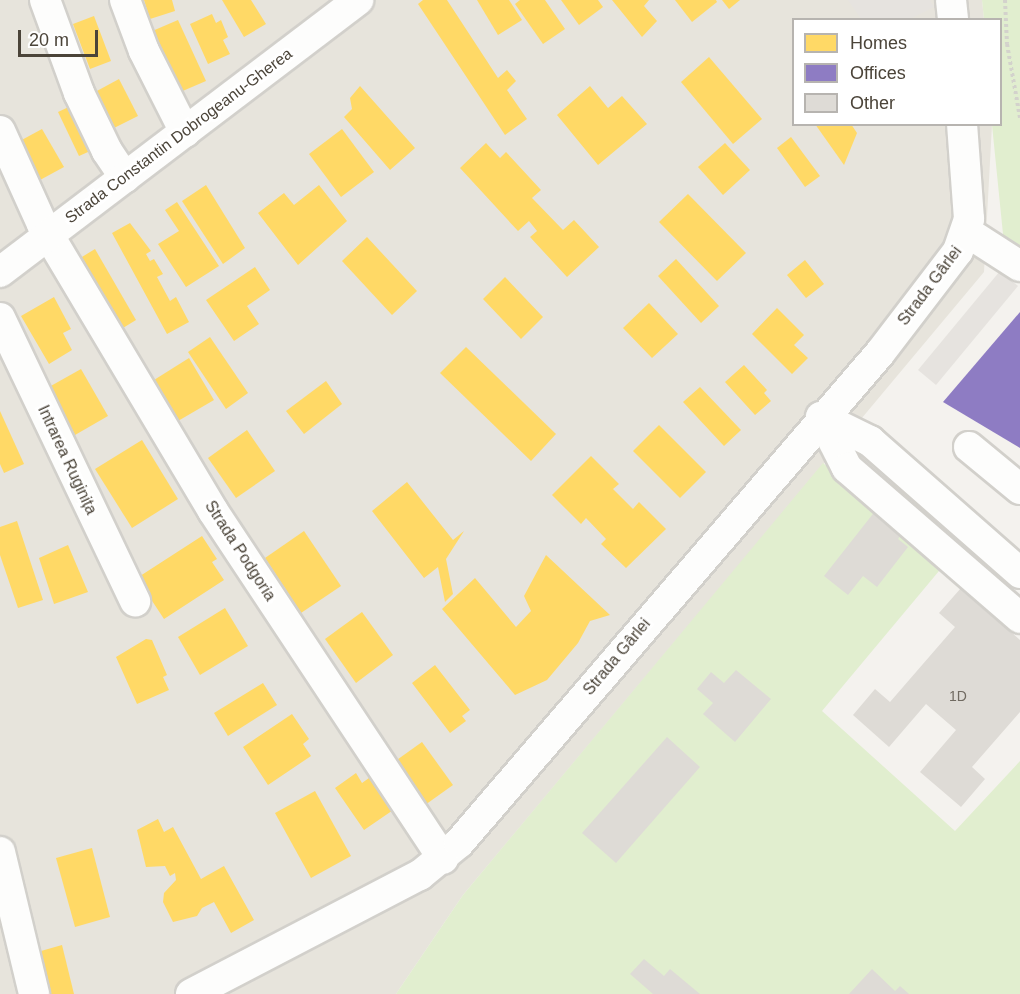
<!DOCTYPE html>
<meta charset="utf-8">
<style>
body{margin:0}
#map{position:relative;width:1020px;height:994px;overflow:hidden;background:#f4f2ee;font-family:Helvetica,sans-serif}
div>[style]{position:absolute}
.residential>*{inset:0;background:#e7e4dc}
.green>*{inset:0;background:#e1eecf}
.parking>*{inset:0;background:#e6e3df}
.homes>*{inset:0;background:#ffd966}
.offices>*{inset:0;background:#8e7cc3}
.building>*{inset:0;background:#dedbd6}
.path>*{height:4px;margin-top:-2px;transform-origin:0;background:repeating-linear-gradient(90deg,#d3d2cc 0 3px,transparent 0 6px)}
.roads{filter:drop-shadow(2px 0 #d2d0cb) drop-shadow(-2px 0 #d2d0cb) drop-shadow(0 2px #d2d0cb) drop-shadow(0 -2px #d2d0cb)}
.minor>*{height:30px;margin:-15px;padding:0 15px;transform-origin:15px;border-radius:15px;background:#fdfdfc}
span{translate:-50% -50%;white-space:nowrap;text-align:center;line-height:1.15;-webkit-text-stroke:6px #fff;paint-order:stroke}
.number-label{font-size:14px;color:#706a61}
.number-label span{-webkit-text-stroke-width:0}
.street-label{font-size:16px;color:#4b4439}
.legend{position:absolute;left:792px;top:18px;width:210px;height:108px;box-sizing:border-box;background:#fff;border:2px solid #b7b4b0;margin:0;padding:8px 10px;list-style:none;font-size:18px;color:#4b4439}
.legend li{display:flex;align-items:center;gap:12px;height:30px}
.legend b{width:30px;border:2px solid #b7b4b0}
.scale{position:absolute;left:18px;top:30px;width:80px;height:27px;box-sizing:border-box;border:3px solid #4b4439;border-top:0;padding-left:8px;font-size:18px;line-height:21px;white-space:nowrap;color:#4b4439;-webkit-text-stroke:4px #fff;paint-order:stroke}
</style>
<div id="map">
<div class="residential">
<div style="clip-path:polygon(0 0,982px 0,984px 19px,794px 20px,794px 124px,992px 125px,984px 272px,463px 895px,396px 994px,0 994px)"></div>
</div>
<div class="green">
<div style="clip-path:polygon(982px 0,1020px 0,1020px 266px,1004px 244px,992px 125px,1000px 124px,1000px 20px,984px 19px)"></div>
<div style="clip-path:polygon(823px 463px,944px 565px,822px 711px,955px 831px,1020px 761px,1020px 994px,396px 994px,463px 895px)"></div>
</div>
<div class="parking">
<div style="clip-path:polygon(848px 0,930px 0,934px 7px,910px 19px,861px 19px)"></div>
<div style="clip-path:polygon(1000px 271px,1018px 286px,936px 385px,918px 370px)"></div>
</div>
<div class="homes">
<div style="clip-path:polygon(144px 0,172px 0,175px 11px,150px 19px)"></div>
<div style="clip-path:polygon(222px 0,251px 0,266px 24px,244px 37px)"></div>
<div style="clip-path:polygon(423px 0,447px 0,498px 78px,507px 70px,516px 81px,507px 90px,527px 119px,505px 135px,418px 4px)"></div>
<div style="clip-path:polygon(477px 0,509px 0,522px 20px,498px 35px)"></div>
<div style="clip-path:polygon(520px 0,545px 0,565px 29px,543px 44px,515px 4px)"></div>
<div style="clip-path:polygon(561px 0,598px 0,603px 7px,579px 25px)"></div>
<div style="clip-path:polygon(612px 0,649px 0,644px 6px,657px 21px,642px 37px)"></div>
<div style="clip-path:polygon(675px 0,716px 0,717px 2px,692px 22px)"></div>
<div style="clip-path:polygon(722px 0,740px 0,729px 9px)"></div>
<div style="clip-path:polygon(212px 14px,216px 23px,221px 20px,228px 37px,223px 40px,230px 54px,208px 64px,190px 24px)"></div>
<div style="clip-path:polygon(94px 16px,111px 61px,90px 69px,73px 24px)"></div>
<div style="clip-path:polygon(178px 20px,206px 81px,178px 93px,150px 32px)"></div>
<div style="clip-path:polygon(709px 57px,762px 119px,733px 144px,681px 82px)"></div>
<div style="clip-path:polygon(119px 79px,138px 116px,114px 128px,95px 92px)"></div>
<div style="clip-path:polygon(360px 86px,415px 148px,390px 170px,344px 117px,352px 109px,350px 98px)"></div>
<div style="clip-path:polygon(590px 86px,608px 108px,622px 96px,647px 124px,598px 165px,557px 115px)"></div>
<div style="clip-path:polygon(75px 104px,97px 148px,79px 156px,58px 112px)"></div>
<div style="clip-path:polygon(815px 124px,851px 124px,857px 133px,844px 165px)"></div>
<div style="clip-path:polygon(42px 129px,64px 167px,40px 180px,18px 142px)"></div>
<div style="clip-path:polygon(342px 129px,374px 172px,341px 197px,309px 154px)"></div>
<div style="clip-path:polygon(791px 137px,820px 176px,805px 187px,777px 148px)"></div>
<div style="clip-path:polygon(486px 143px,500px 158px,506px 152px,541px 190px,532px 198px,563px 230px,574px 220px,599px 247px,567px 277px,530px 237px,537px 231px,529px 221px,518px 231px,460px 168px)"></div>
<div style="clip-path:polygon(725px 143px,750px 170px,723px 195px,698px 167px)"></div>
<div style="clip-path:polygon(206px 185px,245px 248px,223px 264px,182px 201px)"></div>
<div style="clip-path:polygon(319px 185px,347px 221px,298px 265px,258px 213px,284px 193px,294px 205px)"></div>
<div style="clip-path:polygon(688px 194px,746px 253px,717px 281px,659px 222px)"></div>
<div style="clip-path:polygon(177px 202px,219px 266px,186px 287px,158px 244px,179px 231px,165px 210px)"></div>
<div style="clip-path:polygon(130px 223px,151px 251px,146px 254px,150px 261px,154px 259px,163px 274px,157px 277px,170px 301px,176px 297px,189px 322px,167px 334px,112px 233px)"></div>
<div style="clip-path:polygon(367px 237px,417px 291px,392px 315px,342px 261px)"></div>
<div style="clip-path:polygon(95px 249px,136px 320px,118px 331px,77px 260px)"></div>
<div style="clip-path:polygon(676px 259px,719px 306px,701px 323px,658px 276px)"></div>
<div style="clip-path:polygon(805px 260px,824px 284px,806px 298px,787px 275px)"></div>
<div style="clip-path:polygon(255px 267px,270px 290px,247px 306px,259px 324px,234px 341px,206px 300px)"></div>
<div style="clip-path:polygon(505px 277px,543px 317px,521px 339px,483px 299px)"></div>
<div style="clip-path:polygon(54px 297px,71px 329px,63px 333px,72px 350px,49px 364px,21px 316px)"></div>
<div style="clip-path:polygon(649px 303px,678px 334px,652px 358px,623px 328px)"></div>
<div style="clip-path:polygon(777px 308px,804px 335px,794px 345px,808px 358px,792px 374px,752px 334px)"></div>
<div style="clip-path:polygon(210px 337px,248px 393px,226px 409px,188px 352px)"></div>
<div style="clip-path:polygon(466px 347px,556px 434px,531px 461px,440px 373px)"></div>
<div style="clip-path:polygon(189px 358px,214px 400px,178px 421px,154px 380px)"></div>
<div style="clip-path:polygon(744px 365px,767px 390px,764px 393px,771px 401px,755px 415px,725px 382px)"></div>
<div style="clip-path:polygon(81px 369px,108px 416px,75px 435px,49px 387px)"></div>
<div style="clip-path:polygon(326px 381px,342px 404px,304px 434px,286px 411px)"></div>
<div style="clip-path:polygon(700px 387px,741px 430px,724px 446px,683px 402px)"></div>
<div style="clip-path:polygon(0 411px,24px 464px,4px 473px,0 464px)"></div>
<div style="clip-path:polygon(659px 425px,706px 472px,680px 498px,633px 451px)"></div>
<div style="clip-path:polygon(247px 430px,275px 471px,236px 498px,208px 458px)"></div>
<div style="clip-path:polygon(142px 440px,178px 499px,132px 528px,95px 469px)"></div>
<div style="clip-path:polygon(591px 456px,619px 484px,613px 489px,633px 509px,639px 502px,666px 529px,626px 568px,601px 544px,606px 539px,586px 518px,581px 524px,552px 495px)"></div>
<div style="clip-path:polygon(407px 482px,453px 540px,464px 531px,446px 559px,453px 594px,445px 602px,438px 567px,424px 578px,372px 511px)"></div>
<div style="clip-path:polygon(17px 521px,43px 600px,18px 608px,0 555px,0 527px)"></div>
<div style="clip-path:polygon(304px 531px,341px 586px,301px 613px,265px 558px)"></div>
<div style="clip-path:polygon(202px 536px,217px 559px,212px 562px,224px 580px,164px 619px,137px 578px)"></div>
<div style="clip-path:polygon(68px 545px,88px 592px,54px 604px,39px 558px)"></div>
<div style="clip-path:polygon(546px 555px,610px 615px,590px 621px,578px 643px,547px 680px,515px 695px,442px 609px,475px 578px,516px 627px,531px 611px,524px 596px)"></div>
<div style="clip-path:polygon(225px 608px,248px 646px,200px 675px,178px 637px)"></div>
<div style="clip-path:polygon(362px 612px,393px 655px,356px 683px,325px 639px)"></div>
<div style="clip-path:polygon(146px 639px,152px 640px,167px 675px,163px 677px,169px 690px,137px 704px,116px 657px)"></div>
<div style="clip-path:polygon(435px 665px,470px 710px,462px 716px,466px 721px,450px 733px,412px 683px)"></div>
<div style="clip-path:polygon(263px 683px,277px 705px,228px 736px,214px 713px)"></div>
<div style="clip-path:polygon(292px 714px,309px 739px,303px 744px,311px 756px,268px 785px,243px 747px)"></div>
<div style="clip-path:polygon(422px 742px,453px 785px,425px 805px,394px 762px)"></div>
<div style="clip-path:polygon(356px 773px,362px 783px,376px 773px,399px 806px,364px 830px,335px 788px)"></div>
<div style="clip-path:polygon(315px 791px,351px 856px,311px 878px,275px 813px)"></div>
<div style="clip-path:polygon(158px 819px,164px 832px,173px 827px,201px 879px,224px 866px,254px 920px,231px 933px,214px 902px,202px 908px,197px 916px,173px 922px,163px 902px,164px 893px,176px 880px,175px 873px,170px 876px,165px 866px,146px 867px,137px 830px)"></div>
<div style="clip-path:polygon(92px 848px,110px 917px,75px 927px,56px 858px)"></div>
<div style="clip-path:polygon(62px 945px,74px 994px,44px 994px,34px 953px)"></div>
</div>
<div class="offices">
<div style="clip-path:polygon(1020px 312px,1020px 448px,943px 402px)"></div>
</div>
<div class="building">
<div style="clip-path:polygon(876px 510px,903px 532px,898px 539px,908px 547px,877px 587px,863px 576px,848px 595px,824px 576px)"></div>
<div style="clip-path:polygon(961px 588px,1020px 640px,1020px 712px,972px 767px,985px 779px,961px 807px,920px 772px,956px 730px,926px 704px,889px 747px,853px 715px,875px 689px,890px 702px,955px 627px,939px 613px)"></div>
<div style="clip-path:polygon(736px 670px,771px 699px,735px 742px,703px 714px,713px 703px,697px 689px,711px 672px,724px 683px)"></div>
<div style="clip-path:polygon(667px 737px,700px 767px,616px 863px,582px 833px)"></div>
<div style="clip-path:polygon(644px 959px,664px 976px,670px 969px,700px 994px,653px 994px,630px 974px)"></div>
<div style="clip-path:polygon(872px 969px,895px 991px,900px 986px,909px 994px,849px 994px)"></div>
</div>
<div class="path">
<div style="left:1005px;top:0;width:44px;rotate:87.4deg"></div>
<div style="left:1007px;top:44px;width:75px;rotate:80deg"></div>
</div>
<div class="roads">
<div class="minor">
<div style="left:45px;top:0;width:99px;rotate:69.9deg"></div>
<div style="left:79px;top:93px;width:64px;rotate:64.2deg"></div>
<div style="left:107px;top:151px;width:32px;rotate:56deg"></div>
<div style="left:125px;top:0;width:54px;rotate:69.6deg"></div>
<div style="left:144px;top:51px;width:91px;rotate:63.2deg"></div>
<div style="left:951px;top:0;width:20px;rotate:84deg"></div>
<div style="left:0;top:131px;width:102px;rotate:65.7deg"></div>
<div style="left:42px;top:224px;width:334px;rotate:59.2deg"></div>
<div style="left:213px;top:511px;width:417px;rotate:56.5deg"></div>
<div style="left:967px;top:232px;width:63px;rotate:32.7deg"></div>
<div style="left:0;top:272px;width:450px;rotate:-37.2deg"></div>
<div style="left:0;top:318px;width:314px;rotate:64.5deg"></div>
<div style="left:821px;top:417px;width:57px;rotate:63deg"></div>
<div style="left:847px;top:468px;width:229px;rotate:40.9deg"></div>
<div style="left:821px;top:417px;width:55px;rotate:26.1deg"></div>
<div style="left:870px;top:441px;width:200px;rotate:41.3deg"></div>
<div style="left:969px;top:447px;width:66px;rotate:39.5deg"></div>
<div style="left:0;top:852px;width:146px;rotate:76.5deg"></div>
<div style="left:191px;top:994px;width:258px;rotate:-27.5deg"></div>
<div style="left:420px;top:875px;width:50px;rotate:-39.4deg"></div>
<div style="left:459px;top:843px;width:646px;rotate:-49.33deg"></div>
<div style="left:880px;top:353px;width:128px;rotate:-52.6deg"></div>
<div style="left:958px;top:251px;width:34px;rotate:-71deg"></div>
<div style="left:969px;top:219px;width:95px;rotate:-94.2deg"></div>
</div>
</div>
<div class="number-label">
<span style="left:958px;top:696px">1D</span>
</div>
<div class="street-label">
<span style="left:179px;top:136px;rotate:-37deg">Strada Constantin Dobrogeanu-Gherea</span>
<span style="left:930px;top:286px;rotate:-53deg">Strada Gârlei</span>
<span style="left:67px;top:460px;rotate:65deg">Intrarea Ruginița</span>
<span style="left:240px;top:551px;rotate:57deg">Strada Podgoria</span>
<span style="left:617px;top:657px;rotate:-50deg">Strada Gârlei</span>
</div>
<ul class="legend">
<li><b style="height:16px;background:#ffd966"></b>Homes</li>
<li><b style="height:16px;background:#8e7cc3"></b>Offices</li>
<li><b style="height:16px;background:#dedbd6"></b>Other</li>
</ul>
<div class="scale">20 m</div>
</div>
